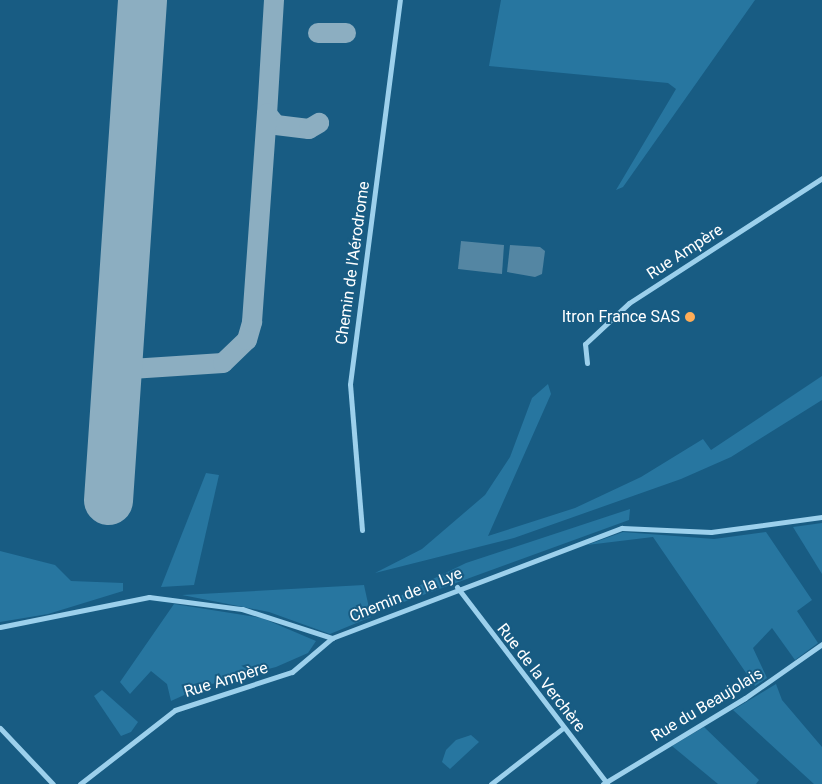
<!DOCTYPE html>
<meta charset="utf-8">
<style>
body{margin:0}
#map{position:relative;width:822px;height:784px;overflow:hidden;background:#185c83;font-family:Roboto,sans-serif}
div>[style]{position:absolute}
.green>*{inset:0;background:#2776a0}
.water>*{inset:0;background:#5486a3}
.taxiway>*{height:20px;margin:-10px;padding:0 10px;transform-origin:10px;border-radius:10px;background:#8caec1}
.runway>*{height:49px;margin:-24.5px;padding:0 24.5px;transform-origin:24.5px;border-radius:24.5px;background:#8caec1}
.minor>*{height:5px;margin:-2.5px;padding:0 2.5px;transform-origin:2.5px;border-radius:2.5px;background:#9cd0ec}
.dots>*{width:14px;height:14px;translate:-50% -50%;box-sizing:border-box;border:2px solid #185c83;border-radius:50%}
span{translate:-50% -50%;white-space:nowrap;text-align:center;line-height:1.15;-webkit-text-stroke:4px #185c83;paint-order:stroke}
.street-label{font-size:16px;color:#fff}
.poi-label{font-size:16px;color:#fff}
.right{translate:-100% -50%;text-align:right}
</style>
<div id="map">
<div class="green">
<div style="clip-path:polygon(501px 0,755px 0,623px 187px,616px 190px,676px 89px,668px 83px,489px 66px)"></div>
<div style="clip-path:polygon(822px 376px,822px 400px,731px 457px,681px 479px,514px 538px,375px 573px,422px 549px,485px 495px,510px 457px,532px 398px,548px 384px,551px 394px,488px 536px,575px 508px,641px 477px,703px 439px,711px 450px)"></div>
<div style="clip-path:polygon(206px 473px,219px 475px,194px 585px,161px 587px)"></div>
<div style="clip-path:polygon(630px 509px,629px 520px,379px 611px,408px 591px,466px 563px)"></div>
<div style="clip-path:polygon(822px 523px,822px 574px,793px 527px)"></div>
<div style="clip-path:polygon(623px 532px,714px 539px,766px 532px,812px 600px,797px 611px,818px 643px,795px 660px,772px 628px,753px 648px,767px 678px,755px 686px,653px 537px,587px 545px)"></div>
<div style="clip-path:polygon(0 551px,55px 565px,71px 581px,123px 583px,123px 591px,48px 614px,0 622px)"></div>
<div style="clip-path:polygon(364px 585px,371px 617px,330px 634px,269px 612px,182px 595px)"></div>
<div style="clip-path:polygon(174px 604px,262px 618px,316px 641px,308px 653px,276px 667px,204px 686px,171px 701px,167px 684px,151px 671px,130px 694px,120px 682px)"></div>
<div style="clip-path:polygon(776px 684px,782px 700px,822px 747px,822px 784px,814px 784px,733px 710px)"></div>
<div style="clip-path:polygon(102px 690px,138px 722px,131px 732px,121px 736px,94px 696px)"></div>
<div style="clip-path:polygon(704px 727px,759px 780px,756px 784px,718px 784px,672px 746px)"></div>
<div style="clip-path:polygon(471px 735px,479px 742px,450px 769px,442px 762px,446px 750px,456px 740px)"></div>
</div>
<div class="water">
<div style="clip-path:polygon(461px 241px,504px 245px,502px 274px,458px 269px)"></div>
<div style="clip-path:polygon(510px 245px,540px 247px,545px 251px,542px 274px,535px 277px,507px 272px)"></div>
</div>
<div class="taxiway">
<div style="left:274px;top:0;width:114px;rotate:93.5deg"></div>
<div style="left:267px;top:114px;width:14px;rotate:51deg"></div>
<div style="left:276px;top:125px;width:33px;rotate:7deg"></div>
<div style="left:309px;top:129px;width:12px;rotate:-31deg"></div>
<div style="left:318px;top:33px;width:28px"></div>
<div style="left:118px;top:351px;width:16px;rotate:55deg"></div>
<div style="left:127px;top:364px;width:13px;rotate:18deg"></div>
<div style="left:116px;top:381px;width:19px;rotate:-39deg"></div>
<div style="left:131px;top:369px;width:92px;rotate:-3.7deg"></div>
<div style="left:223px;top:363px;width:33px;rotate:-44deg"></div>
<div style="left:247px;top:340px;width:19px;rotate:-74deg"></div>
<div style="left:252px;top:322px;width:209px;rotate:-85.9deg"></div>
</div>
<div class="runway">
<div style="left:108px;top:500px;width:501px;rotate:-86.11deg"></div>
</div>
<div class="minor">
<div style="left:587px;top:363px;width:19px;rotate:-96deg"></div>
<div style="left:585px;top:344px;width:60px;rotate:-43deg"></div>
<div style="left:629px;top:303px;width:230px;rotate:-32.9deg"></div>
<div style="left:362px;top:530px;width:146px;rotate:-94.7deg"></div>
<div style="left:350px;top:384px;width:387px;rotate:-82.6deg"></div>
<div style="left:457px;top:587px;width:247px;rotate:52.6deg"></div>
<div style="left:0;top:627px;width:152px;rotate:-11.4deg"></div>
<div style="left:149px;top:597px;width:94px;rotate:7.4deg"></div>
<div style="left:242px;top:609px;width:95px;rotate:17.9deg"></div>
<div style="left:332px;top:638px;width:310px;rotate:-20.8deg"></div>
<div style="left:622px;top:528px;width:89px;rotate:2.6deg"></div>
<div style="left:711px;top:532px;width:112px;rotate:-7.7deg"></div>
<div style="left:0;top:728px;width:77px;rotate:46.6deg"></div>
<div style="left:80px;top:784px;width:120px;rotate:-37.9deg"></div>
<div style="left:175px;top:710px;width:123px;rotate:-18deg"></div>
<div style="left:292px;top:672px;width:52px;rotate:-40.4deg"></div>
<div style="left:491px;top:784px;width:91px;rotate:-37.9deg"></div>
<div style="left:603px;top:784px;width:166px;rotate:-31.2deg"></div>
<div style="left:745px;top:698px;width:94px;rotate:-35deg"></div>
</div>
<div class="dots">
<div style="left:690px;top:317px;background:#ffad57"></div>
</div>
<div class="street-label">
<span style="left:685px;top:252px;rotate:-33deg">Rue Ampère</span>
<span style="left:353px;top:263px;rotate:-82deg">Chemin de l'Aérodrome</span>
<span style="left:406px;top:595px;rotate:-22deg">Chemin de la Lye</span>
<span style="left:541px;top:678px;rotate:52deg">Rue de la Verchère</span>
<span style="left:226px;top:680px;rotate:-17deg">Rue Ampère</span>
<span style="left:707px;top:705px;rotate:-31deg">Rue du Beaujolais</span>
</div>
<div class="poi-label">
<span class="right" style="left:680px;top:317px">Itron France SAS</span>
</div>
</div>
